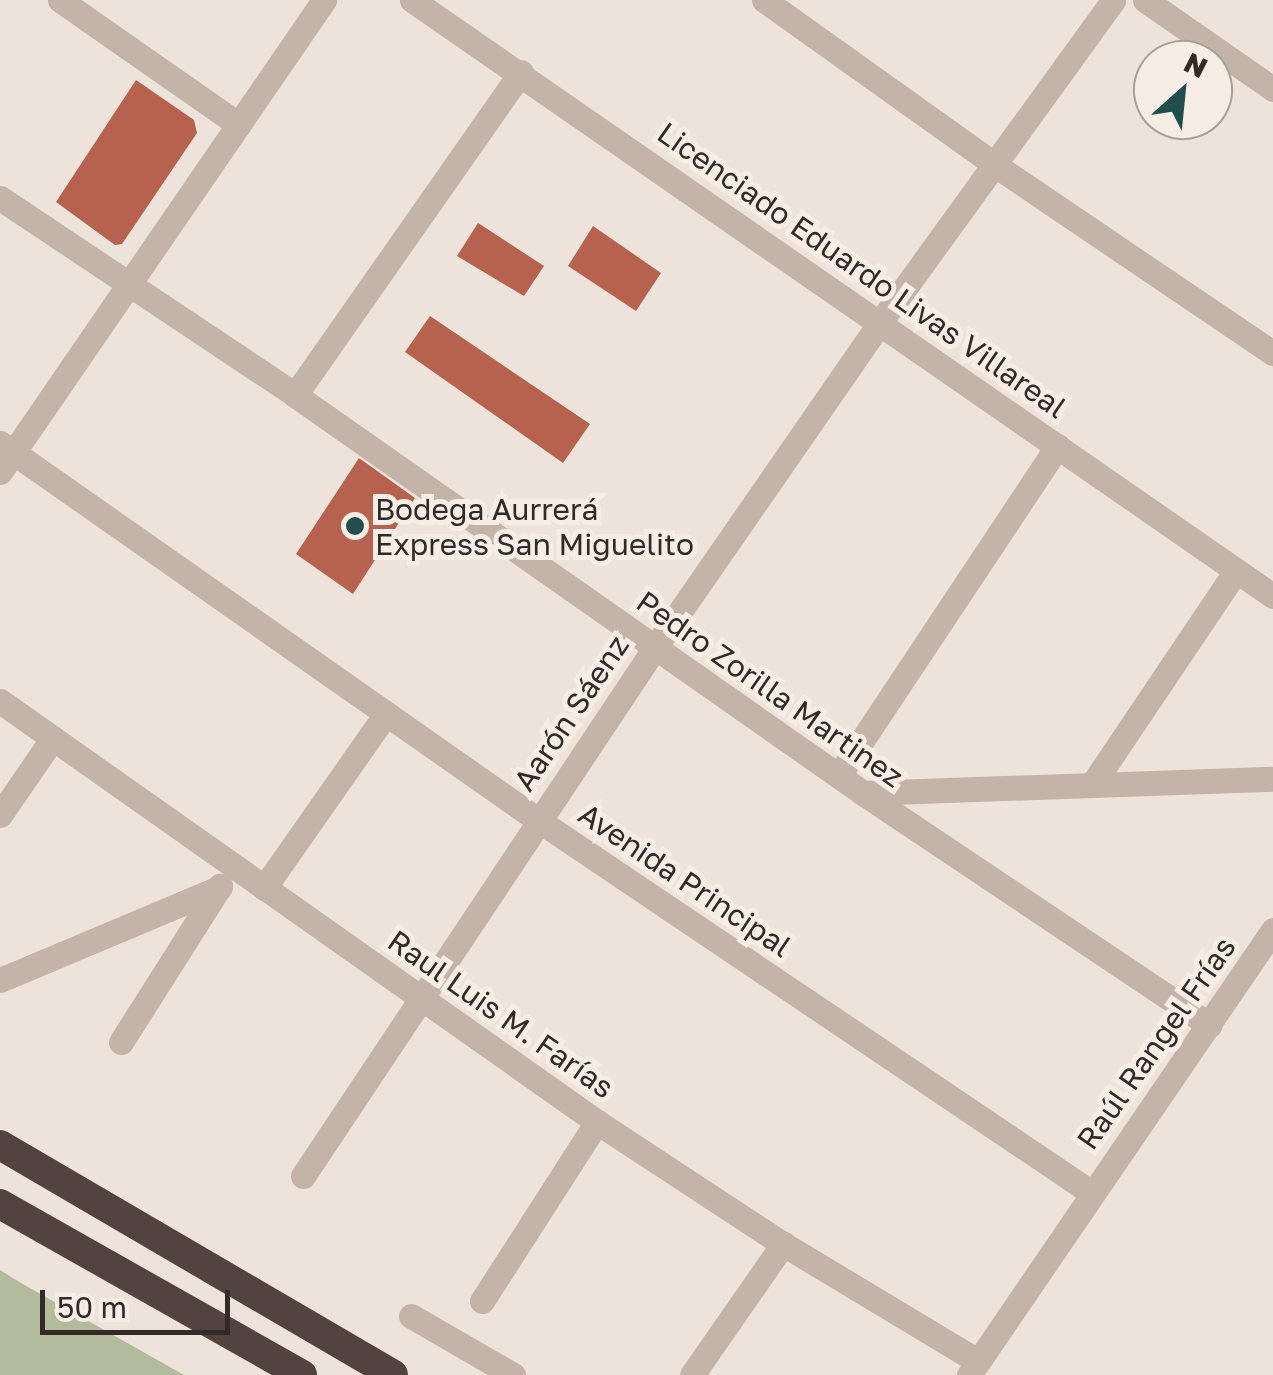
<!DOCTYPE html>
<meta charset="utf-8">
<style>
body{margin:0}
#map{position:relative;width:1273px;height:1375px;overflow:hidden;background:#eee3da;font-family:"Golos Text",sans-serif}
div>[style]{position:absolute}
.green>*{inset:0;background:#b3bb9c}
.building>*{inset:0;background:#b7614f}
.street>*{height:25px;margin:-12.5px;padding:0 12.5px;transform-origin:12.5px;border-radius:12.5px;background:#c4b3a8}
.highway>*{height:30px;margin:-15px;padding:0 15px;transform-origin:15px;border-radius:15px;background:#52433f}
.dots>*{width:28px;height:28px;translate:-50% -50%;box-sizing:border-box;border:5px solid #f6ede5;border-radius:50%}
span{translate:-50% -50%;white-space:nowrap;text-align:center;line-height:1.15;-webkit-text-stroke:10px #f6ede5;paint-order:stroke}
.street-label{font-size:30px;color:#322a27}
.poi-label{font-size:30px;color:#322a27}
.left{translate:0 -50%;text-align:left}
.north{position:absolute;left:1133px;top:40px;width:100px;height:100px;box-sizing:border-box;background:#f6ede5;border:2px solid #a89f99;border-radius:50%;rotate:27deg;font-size:28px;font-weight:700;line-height:40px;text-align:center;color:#322a27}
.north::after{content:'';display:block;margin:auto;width:35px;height:45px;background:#224e4e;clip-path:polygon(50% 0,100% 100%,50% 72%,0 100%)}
.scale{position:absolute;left:40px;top:1290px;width:190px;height:45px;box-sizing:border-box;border:5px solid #322a27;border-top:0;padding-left:12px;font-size:30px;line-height:35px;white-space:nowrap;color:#322a27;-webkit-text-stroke:8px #f6ede5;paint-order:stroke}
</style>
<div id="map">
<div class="green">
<div style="clip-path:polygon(0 1270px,21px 1283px,184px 1375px,0 1375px)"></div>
</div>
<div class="building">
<div style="clip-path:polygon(136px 80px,194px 120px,197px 133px,122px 244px,115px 245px,56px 202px)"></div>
<div style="clip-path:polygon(478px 223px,544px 266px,524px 296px,457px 256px)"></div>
<div style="clip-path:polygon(593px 226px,661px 273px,636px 311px,568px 266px)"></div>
<div style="clip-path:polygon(430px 316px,590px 424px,563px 463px,405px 352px)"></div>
<div style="clip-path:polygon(359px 458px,415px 498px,353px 594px,296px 554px)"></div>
</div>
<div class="street">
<div style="left:60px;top:0;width:218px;rotate:34.9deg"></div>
<div style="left:412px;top:0;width:1047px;rotate:34.69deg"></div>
<div style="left:764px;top:0;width:284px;rotate:35.5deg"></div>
<div style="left:995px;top:165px;width:336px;rotate:34.1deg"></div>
<div style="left:1145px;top:0;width:156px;rotate:34.8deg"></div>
<div style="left:0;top:198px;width:355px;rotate:33.7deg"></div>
<div style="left:295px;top:395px;width:694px;rotate:35.02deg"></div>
<div style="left:863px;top:793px;width:417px;rotate:33.8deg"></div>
<div style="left:295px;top:395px;width:394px;rotate:-55deg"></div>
<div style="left:0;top:443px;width:657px;rotate:35.02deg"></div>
<div style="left:538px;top:820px;width:668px;rotate:33.95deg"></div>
<div style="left:0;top:472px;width:573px;rotate:-55.53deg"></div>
<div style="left:0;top:701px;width:731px;rotate:35.19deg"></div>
<div style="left:597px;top:1122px;width:222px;rotate:33.3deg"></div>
<div style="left:783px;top:1244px;width:227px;rotate:31deg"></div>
<div style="left:839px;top:775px;width:395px;rotate:-56.4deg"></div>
<div style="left:1094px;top:782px;width:254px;rotate:-56.1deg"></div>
<div style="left:863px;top:793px;width:410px;rotate:-2deg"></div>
<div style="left:0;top:815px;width:93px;rotate:-55.5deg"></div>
<div style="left:264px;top:888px;width:213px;rotate:-55deg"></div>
<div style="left:0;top:980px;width:238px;rotate:-22.8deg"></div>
<div style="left:121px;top:1042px;width:185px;rotate:-57.6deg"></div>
<div style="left:303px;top:1176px;width:633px;rotate:-56.34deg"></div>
<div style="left:654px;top:649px;width:399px;rotate:-55.3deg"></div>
<div style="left:881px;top:321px;width:396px;rotate:-54.1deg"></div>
<div style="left:482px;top:1301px;width:213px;rotate:-57.3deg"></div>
<div style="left:411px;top:1316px;width:118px;rotate:30deg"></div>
<div style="left:692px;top:1375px;width:160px;rotate:-55.2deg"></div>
<div style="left:969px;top:1375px;width:539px;rotate:-55.66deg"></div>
</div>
<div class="highway">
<div style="left:0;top:1145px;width:455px;rotate:30.3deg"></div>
<div style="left:0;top:1204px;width:347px;rotate:29.5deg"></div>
</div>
<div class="dots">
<div style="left:355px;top:526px;background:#224e4e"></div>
</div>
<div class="street-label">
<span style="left:862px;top:270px;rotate:35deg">Licenciado Eduardo Livas Villareal</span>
<span style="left:770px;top:689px;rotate:35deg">Pedro Zorilla Martinez</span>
<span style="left:571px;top:713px;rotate:-56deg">Aarón Sáenz</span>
<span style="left:685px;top:880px;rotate:34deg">Avenida Principal</span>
<span style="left:501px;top:1014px;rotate:35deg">Raul Luis M. Farías</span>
<span style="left:1156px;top:1043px;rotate:-55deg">Raúl Rangel Frías</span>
</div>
<div class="poi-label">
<span class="left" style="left:375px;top:526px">Bodega Aurrerá<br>Express San Miguelito</span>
</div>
<div class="north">N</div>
<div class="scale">50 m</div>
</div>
